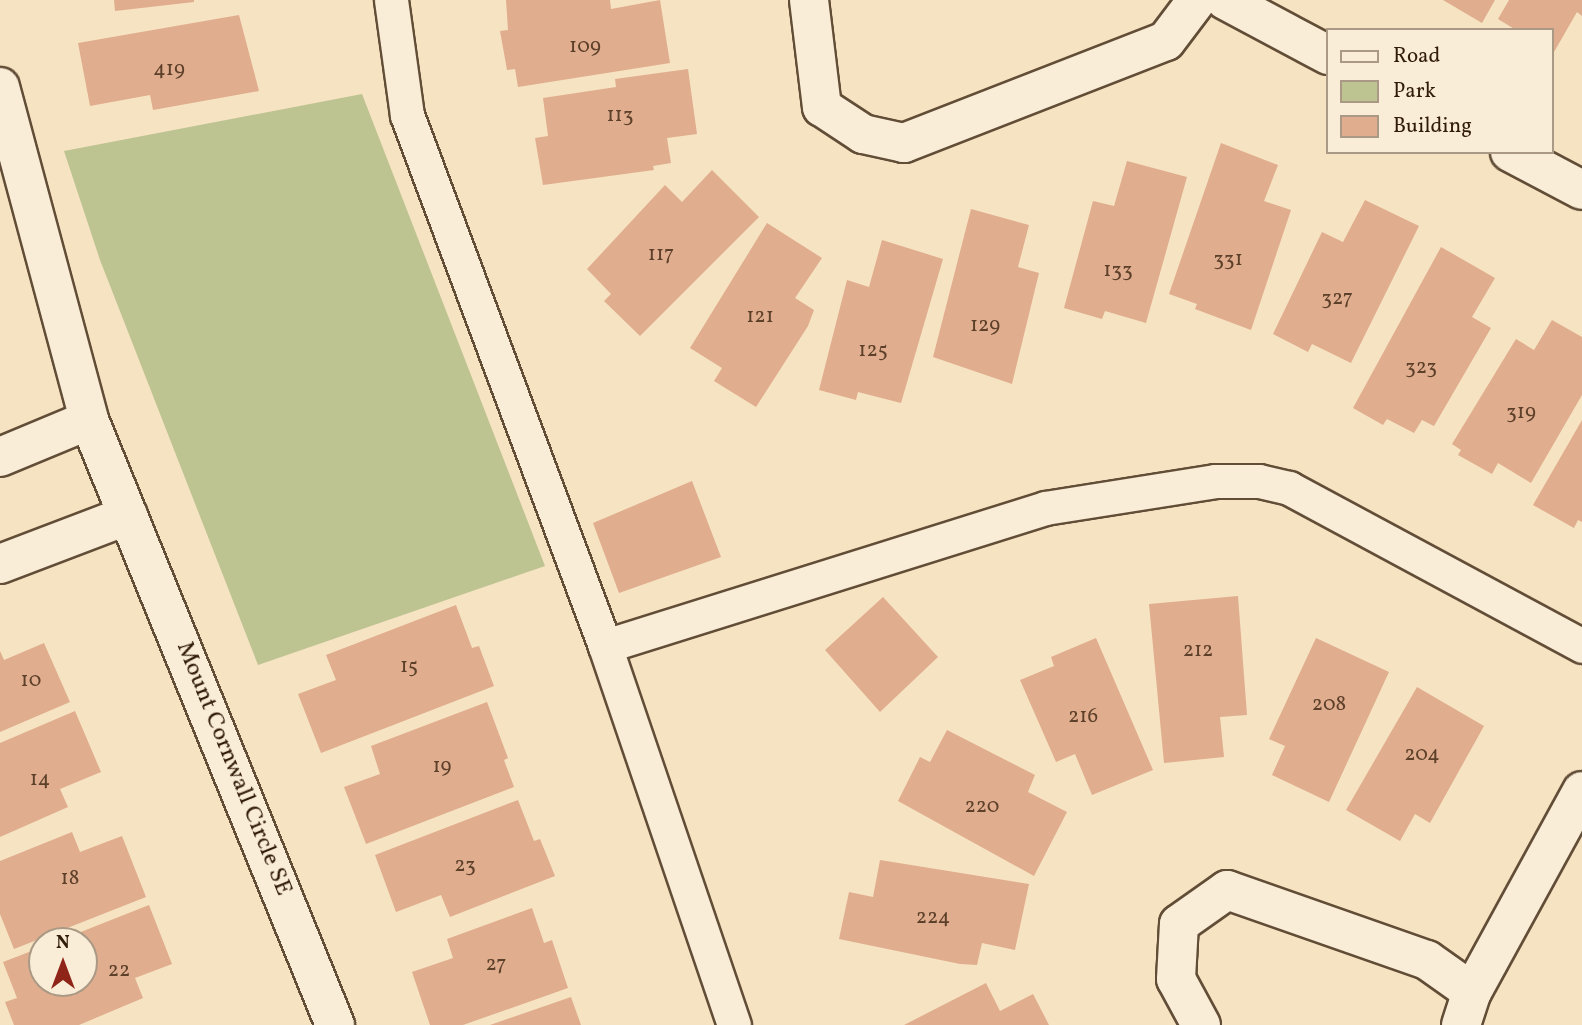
<!DOCTYPE html>
<style>
body{margin:0}
#map{position:relative;width:1582px;height:1025px;overflow:hidden;background:#f6e3c2;font-family:Vollkorn,serif}
div>[style]{position:absolute}
.green>*{inset:0;background:#bec392}
.building>*{inset:0;background:#e0ad8e}
.roads{filter:drop-shadow(2px 0 #624d37) drop-shadow(-2px 0 #624d37) drop-shadow(0 2px #624d37) drop-shadow(0 -2px #624d37)}
.lane>*{height:33px;margin:-16.5px;padding:0 16.5px;transform-origin:16.5px;border-radius:16.5px;background:#f9edd7}
.street>*{height:38px;margin:-19px;padding:0 19px;transform-origin:19px;border-radius:19px;background:#f9edd7}
span{translate:-50% -50%;white-space:nowrap;text-align:center;line-height:1.15;-webkit-text-stroke:6px #f9edd7;paint-order:stroke}
.number-label{font-size:21px;color:#5d402a}
.number-label span{-webkit-text-stroke-width:0}
.street-label{font-size:24px;color:#311b09}
.legend{position:absolute;left:1326px;top:28px;width:228px;height:126px;box-sizing:border-box;background:#f9edd7;border:2px solid #a99985;margin:0;padding:9px 12px;list-style:none;font-size:21px;color:#311b09}
.legend li{display:flex;align-items:center;gap:14px;height:35px}
.legend b{width:35px;border:2px solid #a99985}
.north{position:absolute;left:28px;top:927px;width:70px;height:70px;box-sizing:border-box;background:#f9edd7;border:2px solid #a99985;border-radius:50%;rotate:0deg;font-size:19px;font-weight:700;line-height:28px;text-align:center;color:#311b09}
.north::after{content:'';display:block;margin:auto;width:24px;height:32px;background:#8f2418;clip-path:polygon(50% 0,100% 100%,50% 72%,0 100%)}
</style>
<div id="map">
<div class="green">
<div style="clip-path:polygon(362px 94px,545px 566px,258px 665px,100px 260px,64px 151px)"></div>
</div>
<div class="building">
<div style="clip-path:polygon(114px 0,194px 0,194px 2px,115px 11px)"></div>
<div style="clip-path:polygon(506px 0,610px 0,611px 9px,660px 0,670px 63px,518px 87px,515px 69px,507px 70px,500px 31px,508px 30px)"></div>
<div style="clip-path:polygon(1443px 0,1495px 0,1482px 23px)"></div>
<div style="clip-path:polygon(1509px 0,1582px 0,1582px 16px,1577px 12px,1554px 52px,1552px 30px,1516px 30px,1498px 19px)"></div>
<div style="clip-path:polygon(239px 15px,259px 91px,153px 110px,150px 95px,90px 106px,78px 43px)"></div>
<div style="clip-path:polygon(688px 69px,697px 134px,667px 138px,671px 163px,653px 166px,654px 170px,543px 185px,535px 138px,548px 136px,543px 98px,616px 87px,615px 79px)"></div>
<div style="clip-path:polygon(1221px 143px,1278px 165px,1264px 201px,1291px 210px,1251px 330px,1195px 309px,1197px 304px,1169px 294px)"></div>
<div style="clip-path:polygon(1127px 161px,1187px 177px,1146px 323px,1105px 311px,1102px 319px,1064px 308px,1093px 201px,1114px 206px)"></div>
<div style="clip-path:polygon(712px 170px,759px 217px,640px 336px,604px 301px,611px 294px,587px 269px,665px 185px,682px 202px)"></div>
<div style="clip-path:polygon(1365px 200px,1419px 226px,1351px 363px,1312px 344px,1308px 352px,1273px 334px,1322px 232px,1343px 242px)"></div>
<div style="clip-path:polygon(971px 209px,1029px 225px,1018px 267px,1039px 273px,1012px 384px,933px 357px)"></div>
<div style="clip-path:polygon(767px 223px,822px 258px,795px 298px,814px 310px,808px 326px,756px 407px,714px 381px,722px 368px,690px 348px)"></div>
<div style="clip-path:polygon(882px 240px,943px 259px,901px 403px,858px 392px,856px 400px,819px 390px,847px 280px,869px 287px)"></div>
<div style="clip-path:polygon(1441px 247px,1495px 278px,1472px 317px,1491px 328px,1434px 426px,1422px 420px,1414px 433px,1387px 419px,1383px 425px,1353px 408px)"></div>
<div style="clip-path:polygon(1552px 320px,1582px 337px,1582px 395px,1531px 483px,1498px 463px,1492px 474px,1458px 455px,1461px 450px,1452px 444px,1516px 339px,1534px 350px)"></div>
<div style="clip-path:polygon(1582px 420px,1582px 522px,1578px 520px,1574px 528px,1533px 505px)"></div>
<div style="clip-path:polygon(692px 481px,721px 557px,619px 593px,593px 523px)"></div>
<div style="clip-path:polygon(1238px 596px,1247px 715px,1220px 717px,1224px 757px,1164px 763px,1149px 604px)"></div>
<div style="clip-path:polygon(883px 597px,938px 657px,880px 712px,825px 650px)"></div>
<div style="clip-path:polygon(456px 605px,472px 648px,479px 646px,494px 686px,321px 753px,298px 694px,336px 680px,326px 655px)"></div>
<div style="clip-path:polygon(1096px 638px,1153px 770px,1092px 795px,1075px 754px,1056px 762px,1020px 680px,1054px 666px,1051px 657px)"></div>
<div style="clip-path:polygon(1316px 638px,1389px 672px,1329px 802px,1272px 775px,1285px 746px,1269px 739px)"></div>
<div style="clip-path:polygon(44px 643px,70px 702px,0 732px,0 651px,4px 660px)"></div>
<div style="clip-path:polygon(1417px 687px,1484px 726px,1430px 823px,1415px 814px,1400px 841px,1346px 810px)"></div>
<div style="clip-path:polygon(487px 702px,508px 758px,504px 760px,514px 787px,366px 844px,344px 787px,380px 774px,371px 746px)"></div>
<div style="clip-path:polygon(75px 711px,101px 772px,60px 789px,68px 807px,0 837px,0 743px)"></div>
<div style="clip-path:polygon(947px 730px,1035px 775px,1028px 792px,1067px 812px,1034px 876px,898px 801px,920px 757px,930px 762px)"></div>
<div style="clip-path:polygon(518px 800px,534px 841px,540px 839px,555px 876px,450px 917px,441px 895px,396px 912px,375px 855px)"></div>
<div style="clip-path:polygon(72px 832px,80px 852px,122px 836px,146px 897px,14px 949px,0 914px,0 861px)"></div>
<div style="clip-path:polygon(880px 860px,1029px 884px,1015px 950px,982px 943px,977px 965px,960px 964px,839px 939px,849px 892px,873px 897px)"></div>
<div style="clip-path:polygon(149px 905px,172px 964px,135px 978px,143px 998px,79px 1025px,14px 1025px,5px 1002px,17px 998px,3px 962px,42px 947px,42px 983px,84px 983px,84px 941px,58px 941px)"></div>
<div style="clip-path:polygon(532px 908px,544px 943px,552px 940px,568px 988px,463px 1025px,430px 1025px,412px 972px,453px 958px,447px 939px)"></div>
<div style="clip-path:polygon(986px 983px,1000px 1011px,1033px 994px,1049px 1025px,904px 1025px)"></div>
<div style="clip-path:polygon(571px 997px,581px 1025px,490px 1025px)"></div>
</div>
<div class="roads">
<div class="lane">
<div style="left:391px;top:0;width:116px;rotate:82.1deg"></div>
<div style="left:407px;top:115px;width:567px;rotate:69.55deg"></div>
<div style="left:605px;top:646px;width:400px;rotate:71.2deg"></div>
<div style="left:605px;top:646px;width:461px;rotate:-17.4deg"></div>
<div style="left:1045px;top:508px;width:172px;rotate:-9deg"></div>
<div style="left:1215px;top:481px;width:44px"></div>
<div style="left:1259px;top:481px;width:31px;rotate:13deg"></div>
<div style="left:1289px;top:488px;width:333px;rotate:28.3deg"></div>
</div>
<div class="street">
<div style="left:809px;top:0;width:108px;rotate:83.1deg"></div>
<div style="left:822px;top:107px;width:49px;rotate:33.4deg"></div>
<div style="left:863px;top:134px;width:42px;rotate:12.4deg"></div>
<div style="left:904px;top:143px;width:281px;rotate:-21.3deg"></div>
<div style="left:1166px;top:41px;width:51px;rotate:-52.9deg"></div>
<div style="left:1225px;top:0;width:117px;rotate:28.1deg"></div>
<div style="left:0;top:87px;width:345px;rotate:75deg"></div>
<div style="left:89px;top:420px;width:653px;rotate:67.87deg"></div>
<div style="left:1510px;top:152px;width:81px;rotate:27.8deg"></div>
<div style="left:0;top:457px;width:96px;rotate:-22.6deg"></div>
<div style="left:0;top:564px;width:137px;rotate:-20.9deg"></div>
<div style="left:1201px;top:1025px;width:52px;rotate:-118.5deg"></div>
<div style="left:1176px;top:979px;width:55px;rotate:-86.9deg"></div>
<div style="left:1179px;top:924px;width:59px;rotate:-35.3deg"></div>
<div style="left:1227px;top:890px;width:212px;rotate:19.3deg"></div>
<div style="left:1427px;top:960px;width:55px;rotate:35.4deg"></div>
<div style="left:1461px;top:1025px;width:35px;rotate:-72deg"></div>
<div style="left:1472px;top:992px;width:229px;rotate:-61.3deg"></div>
</div>
</div>
<div class="number-label">
<span style="left:585px;top:47px">109</span>
<span style="left:169px;top:70px">419</span>
<span style="left:620px;top:116px">113</span>
<span style="left:661px;top:255px">117</span>
<span style="left:1228px;top:260px">331</span>
<span style="left:1118px;top:271px">133</span>
<span style="left:1337px;top:299px">327</span>
<span style="left:760px;top:317px">121</span>
<span style="left:985px;top:326px">129</span>
<span style="left:873px;top:351px">125</span>
<span style="left:1421px;top:368px">323</span>
<span style="left:1521px;top:413px">319</span>
<span style="left:1198px;top:651px">212</span>
<span style="left:409px;top:667px">15</span>
<span style="left:31px;top:681px">10</span>
<span style="left:1329px;top:705px">208</span>
<span style="left:1083px;top:717px">216</span>
<span style="left:1422px;top:755px">204</span>
<span style="left:442px;top:767px">19</span>
<span style="left:40px;top:780px">14</span>
<span style="left:982px;top:807px">220</span>
<span style="left:465px;top:866px">23</span>
<span style="left:70px;top:879px">18</span>
<span style="left:933px;top:918px">224</span>
<span style="left:496px;top:965px">27</span>
<span style="left:119px;top:971px">22</span>
</div>
<div class="street-label">
<span style="left:233px;top:769px;rotate:68deg">Mount Cornwall Circle SE</span>
</div>
<ul class="legend">
<li><b style="height:9px;background:#f9edd7"></b>Road</li>
<li><b style="height:19px;background:#bec392"></b>Park</li>
<li><b style="height:19px;background:#e0ad8e"></b>Building</li>
</ul>
<div class="north">N</div>
</div>
